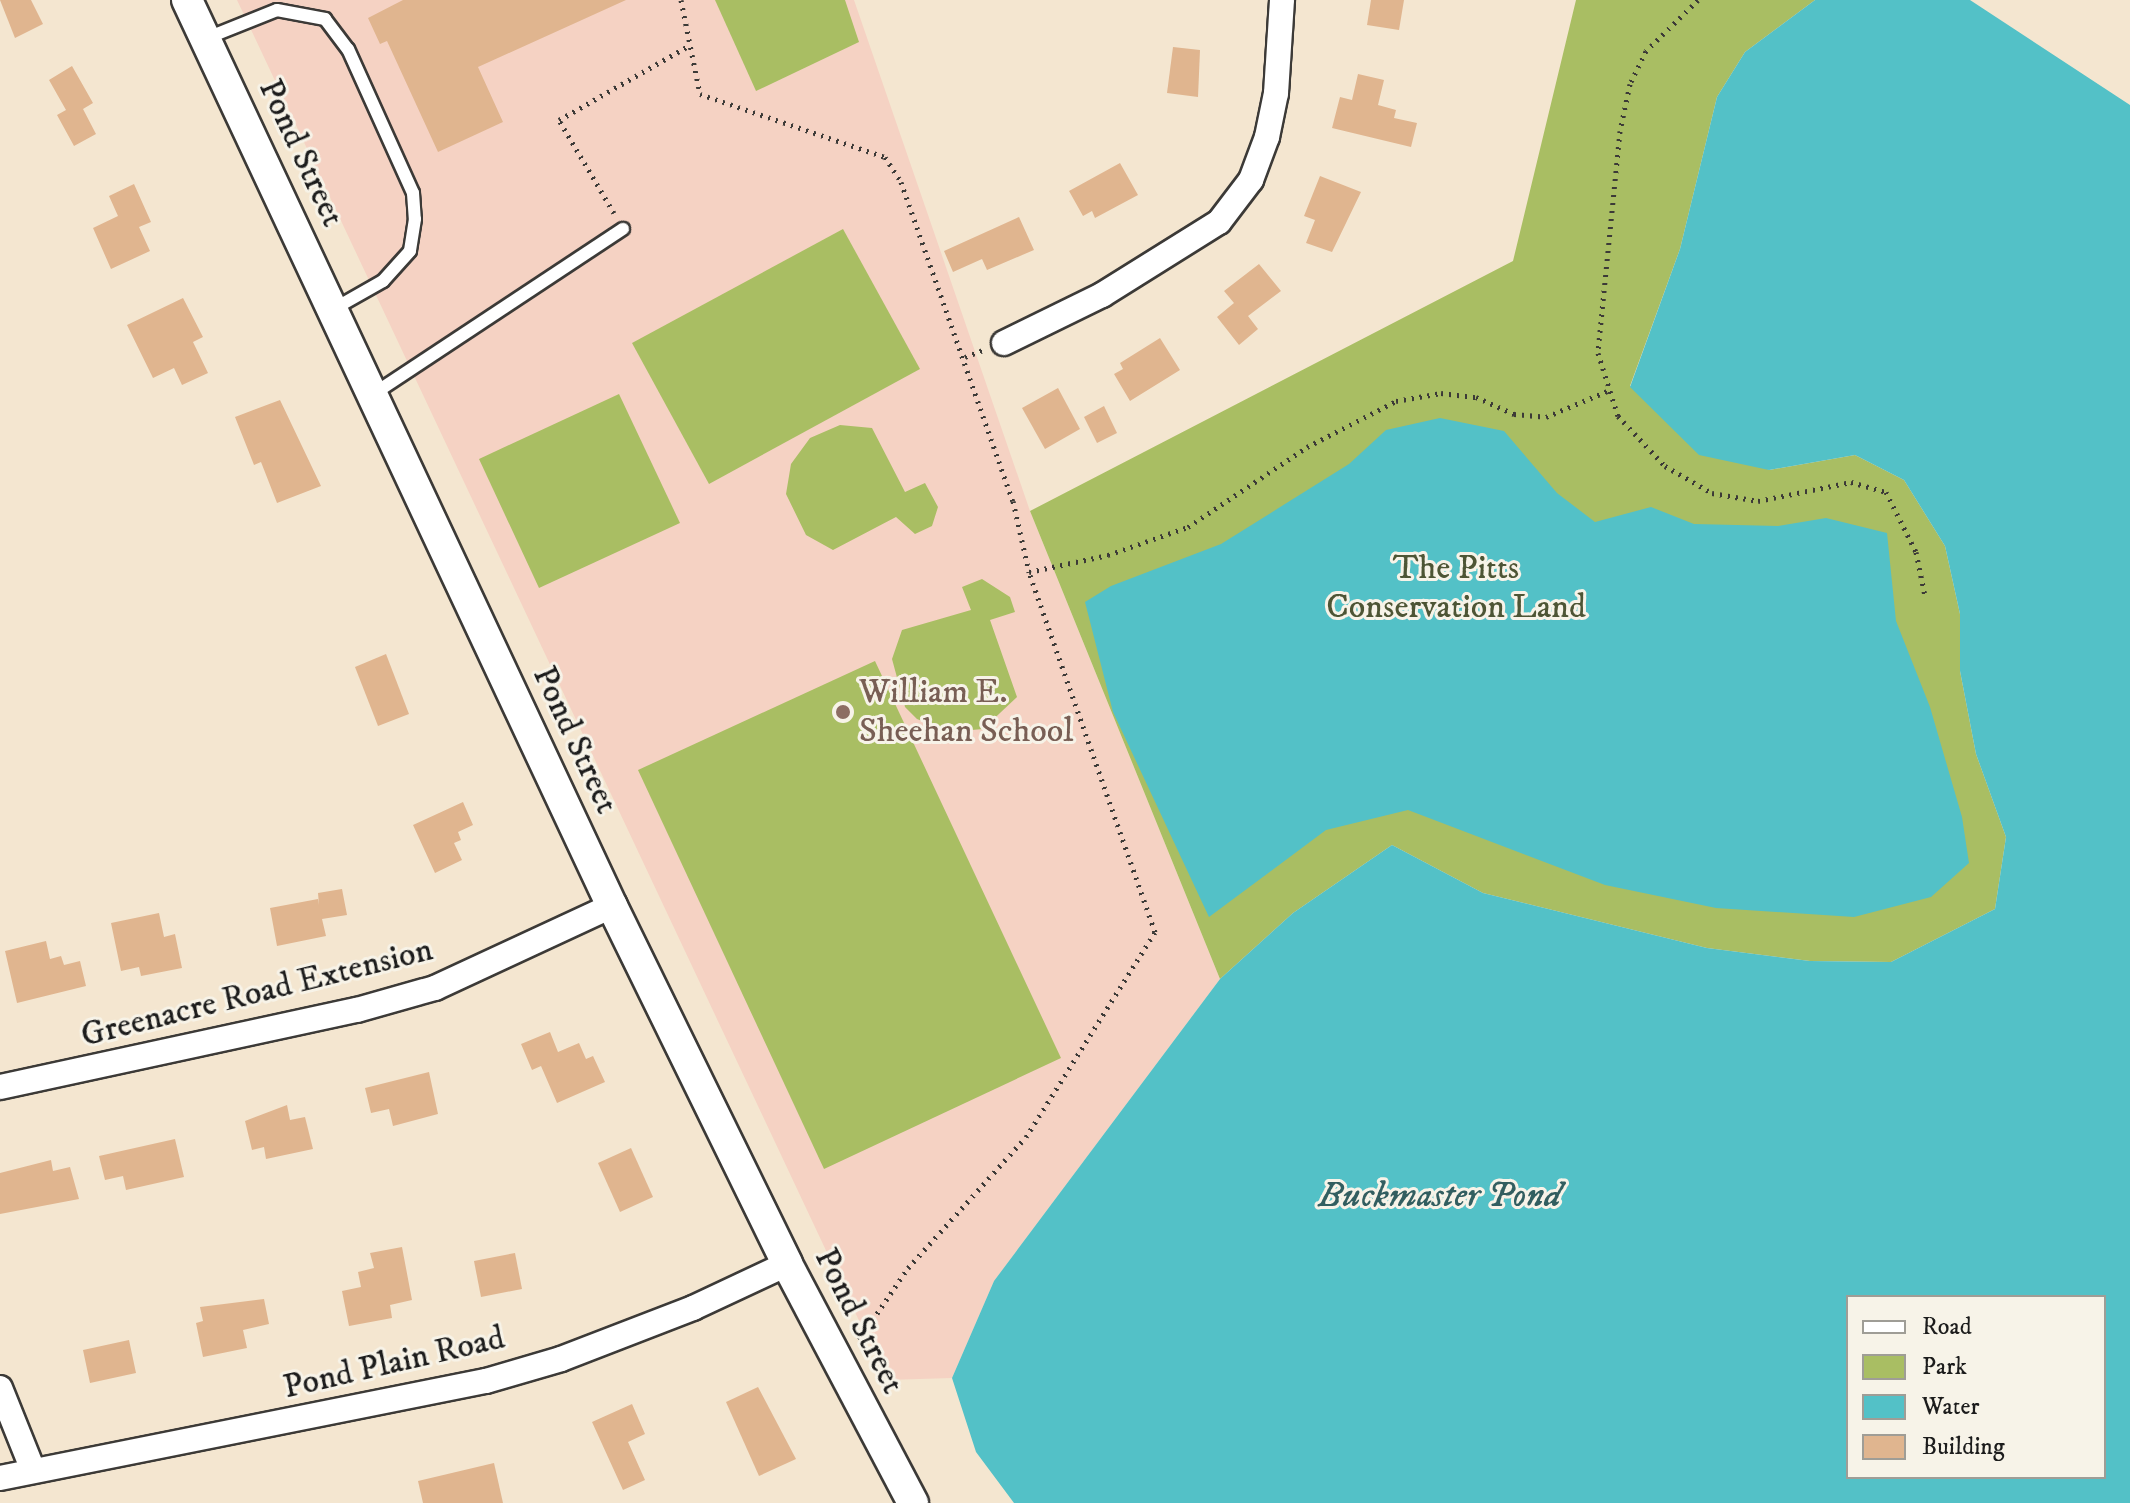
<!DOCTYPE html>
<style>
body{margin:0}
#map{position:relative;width:2130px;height:1503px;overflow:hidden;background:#f4e6d0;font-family:"IM FELL DW Pica",serif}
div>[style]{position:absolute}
.built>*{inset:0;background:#f5d2c3}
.green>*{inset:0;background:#a9be63}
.water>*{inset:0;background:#53c1c7}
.building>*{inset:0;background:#e0b58f}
.path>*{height:5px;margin-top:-2.5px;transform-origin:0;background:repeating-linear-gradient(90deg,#3c3a37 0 2px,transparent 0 8px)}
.roads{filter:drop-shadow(2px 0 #3c3a37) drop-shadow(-2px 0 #3c3a37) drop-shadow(0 2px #3c3a37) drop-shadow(0 -2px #3c3a37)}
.service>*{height:12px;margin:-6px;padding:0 6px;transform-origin:6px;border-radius:6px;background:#fff}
.minor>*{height:24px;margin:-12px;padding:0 12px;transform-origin:12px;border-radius:12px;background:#fff}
.tertiary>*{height:30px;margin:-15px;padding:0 15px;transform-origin:15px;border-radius:15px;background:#fff}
.dots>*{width:22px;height:22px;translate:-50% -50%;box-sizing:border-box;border:4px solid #f7f3e8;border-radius:50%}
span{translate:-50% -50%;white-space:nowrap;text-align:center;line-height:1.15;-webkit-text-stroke:6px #f7f3e8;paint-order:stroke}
.street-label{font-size:34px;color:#1c1c1c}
.park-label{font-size:34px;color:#4d5535}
.education-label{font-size:34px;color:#785e54}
.left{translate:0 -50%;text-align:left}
.water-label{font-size:36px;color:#325e60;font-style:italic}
.legend{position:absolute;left:1846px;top:1295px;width:260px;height:184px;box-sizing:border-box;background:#f7f3e8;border:2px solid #9f9d96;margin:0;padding:10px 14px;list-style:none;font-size:24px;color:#1c1c1c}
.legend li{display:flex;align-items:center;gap:16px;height:40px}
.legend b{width:40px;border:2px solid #9f9d96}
</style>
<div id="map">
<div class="built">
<div style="clip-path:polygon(237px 0,854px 0,1030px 511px,1220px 979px,994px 1281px,952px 1378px,887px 1380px)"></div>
</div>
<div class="green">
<div style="clip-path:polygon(715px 0,845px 0,859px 42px,756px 91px)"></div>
<div style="clip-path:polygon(1576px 0,1815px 0,1745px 52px,1717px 97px,1680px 249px,1630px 386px,1769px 470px,1855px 455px,1904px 480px,1945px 546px,1960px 614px,1960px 671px,1976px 754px,2006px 837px,1995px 909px,1891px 962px,1810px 961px,1707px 948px,1483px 893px,1392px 845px,1293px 913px,1220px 979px,1030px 511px,1513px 261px)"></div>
<div style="clip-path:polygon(843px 229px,920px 369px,709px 484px,632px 343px)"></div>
<div style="clip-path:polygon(619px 394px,680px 523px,539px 588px,479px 459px)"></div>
<div style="clip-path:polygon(840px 425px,872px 428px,905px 492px,925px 483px,938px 507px,932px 526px,915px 534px,896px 517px,833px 550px,806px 535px,786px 494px,791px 464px,810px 438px)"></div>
<div style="clip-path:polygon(982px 579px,1010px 597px,1015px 612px,990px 620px,1017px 697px,983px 729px,949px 732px,917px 719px,905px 707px,892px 659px,902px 630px,971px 610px,962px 587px)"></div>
<div style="clip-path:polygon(875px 661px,1061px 1058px,824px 1169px,638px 770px)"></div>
</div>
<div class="water">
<div style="clip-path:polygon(evenodd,1815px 0,1970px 0,2130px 105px,2130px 1503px,1014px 1503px,976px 1452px,952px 1378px,994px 1281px,1220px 979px,1293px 913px,1392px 845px,1483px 893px,1707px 948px,1810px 961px,1891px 962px,1995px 909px,2006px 837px,1976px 754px,1960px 671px,1960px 614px,1945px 546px,1904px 480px,1855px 455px,1769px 470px,1699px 455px,1630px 387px,1680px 249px,1717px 97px,1745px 52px,1815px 0,2104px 1297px,2104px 1477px,1848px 1477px,1848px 1297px,2104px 1297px)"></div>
<div style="clip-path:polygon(1440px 418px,1504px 431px,1557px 493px,1595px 522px,1651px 507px,1694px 524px,1778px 526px,1826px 518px,1887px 533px,1896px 621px,1930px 707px,1962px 817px,1969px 863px,1931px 897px,1854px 917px,1716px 908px,1605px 885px,1408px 810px,1326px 830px,1209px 917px,1113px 712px,1085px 602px,1111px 586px,1221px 544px,1349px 464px,1386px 430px)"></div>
</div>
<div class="building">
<div style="clip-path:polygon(0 0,31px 0,43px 24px,15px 38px)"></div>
<div style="clip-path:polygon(403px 0,626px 0,478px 67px,503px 122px,438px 152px,387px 41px,380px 44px,368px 18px)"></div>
<div style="clip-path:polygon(1371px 0,1404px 0,1399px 30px,1367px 25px)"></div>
<div style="clip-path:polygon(1173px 47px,1200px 50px,1198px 97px,1167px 93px)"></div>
<div style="clip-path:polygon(72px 66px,93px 103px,83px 109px,96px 134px,74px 146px,57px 115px,66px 110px,49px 80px)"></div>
<div style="clip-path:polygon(1358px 74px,1384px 80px,1378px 105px,1396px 110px,1394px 118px,1417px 123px,1411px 147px,1332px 128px,1340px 97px,1352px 100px)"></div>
<div style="clip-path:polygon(1120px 163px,1138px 195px,1095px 218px,1092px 211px,1083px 216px,1069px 191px)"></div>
<div style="clip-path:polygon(1320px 176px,1361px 192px,1332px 252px,1306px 243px,1315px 220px,1304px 216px)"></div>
<div style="clip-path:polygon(134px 184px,151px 222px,139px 227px,150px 251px,111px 269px,93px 228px,118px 216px,109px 196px)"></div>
<div style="clip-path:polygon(1019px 217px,1034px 250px,987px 270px,982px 259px,953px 272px,944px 251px)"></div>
<div style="clip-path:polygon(1259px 264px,1281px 291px,1248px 316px,1258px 329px,1239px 345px,1217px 317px,1234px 303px,1224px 291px)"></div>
<div style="clip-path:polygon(183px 298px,203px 337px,193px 342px,208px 373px,182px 385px,174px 368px,153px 378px,127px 325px)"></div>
<div style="clip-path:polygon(1160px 338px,1180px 370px,1130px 401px,1114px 374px,1123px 369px,1120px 363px)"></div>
<div style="clip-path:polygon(1058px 388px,1080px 429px,1045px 449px,1022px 408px)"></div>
<div style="clip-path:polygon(280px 400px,321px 486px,277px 503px,261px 462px,254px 465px,235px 417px)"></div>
<div style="clip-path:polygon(1104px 406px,1117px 433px,1097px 443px,1084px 417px)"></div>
<div style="clip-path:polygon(386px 654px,409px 714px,378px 726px,355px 667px)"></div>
<div style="clip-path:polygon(463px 802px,473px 825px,458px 832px,461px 840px,454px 843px,462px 860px,435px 873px,413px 825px)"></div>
<div style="clip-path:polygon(342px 889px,347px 915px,322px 919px,326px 936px,277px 946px,270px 908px,318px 899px,319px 905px,318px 893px)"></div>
<div style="clip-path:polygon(159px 913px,164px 937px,175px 934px,182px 968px,141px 976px,139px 967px,121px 971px,111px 923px)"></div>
<div style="clip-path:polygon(46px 941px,50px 959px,61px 956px,64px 965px,80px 961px,86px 986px,17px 1003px,5px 951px)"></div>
<div style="clip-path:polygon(550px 1032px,558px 1052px,579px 1043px,586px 1059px,593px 1056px,605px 1082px,557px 1103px,541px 1066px,532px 1070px,521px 1044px)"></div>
<div style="clip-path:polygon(429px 1072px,438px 1114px,393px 1126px,389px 1109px,371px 1113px,365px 1088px)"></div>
<div style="clip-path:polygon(287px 1105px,290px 1120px,305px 1117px,313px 1149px,266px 1159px,264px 1147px,252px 1150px,245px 1121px)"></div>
<div style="clip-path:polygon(175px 1139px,184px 1177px,126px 1190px,123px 1176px,105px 1180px,99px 1156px)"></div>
<div style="clip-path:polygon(631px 1148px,653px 1197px,620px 1212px,598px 1163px)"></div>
<div style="clip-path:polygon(51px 1160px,53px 1171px,70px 1167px,79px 1199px,0 1214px,0 1173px)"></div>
<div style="clip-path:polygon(402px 1247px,412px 1300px,390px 1305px,392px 1318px,349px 1326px,342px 1291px,361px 1287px,358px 1272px,374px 1268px,370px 1253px)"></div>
<div style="clip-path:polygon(515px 1253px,522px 1289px,481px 1297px,474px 1261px)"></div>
<div style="clip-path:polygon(264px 1299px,269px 1324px,243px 1330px,247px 1348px,203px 1357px,196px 1323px,203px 1321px,200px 1307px)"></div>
<div style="clip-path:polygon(129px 1340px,136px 1373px,90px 1383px,83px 1350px)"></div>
<div style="clip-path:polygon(758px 1387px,796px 1459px,759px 1476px,726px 1402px)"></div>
<div style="clip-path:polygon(632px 1404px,645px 1434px,628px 1442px,645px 1480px,623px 1490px,592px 1422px)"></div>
<div style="clip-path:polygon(494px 1463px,503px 1503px,423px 1503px,418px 1481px)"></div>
</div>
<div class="path">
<div style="left:681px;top:0;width:96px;rotate:78.6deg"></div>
<div style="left:700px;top:94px;width:195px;rotate:18.8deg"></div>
<div style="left:885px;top:157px;width:30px;rotate:57deg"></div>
<div style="left:901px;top:182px;width:338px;rotate:70.7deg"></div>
<div style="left:1013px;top:501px;width:73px;rotate:77.3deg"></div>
<div style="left:1029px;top:572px;width:81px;rotate:-12.1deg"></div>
<div style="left:1108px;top:555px;width:85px;rotate:-19.3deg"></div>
<div style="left:1188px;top:527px;width:143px;rotate:-33.9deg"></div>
<div style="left:1307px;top:447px;width:100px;rotate:-27.3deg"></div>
<div style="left:1396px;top:401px;width:46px;rotate:-10.1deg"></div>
<div style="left:1441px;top:393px;width:35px;rotate:7deg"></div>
<div style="left:1476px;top:397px;width:42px;rotate:24.1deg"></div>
<div style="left:1514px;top:414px;width:32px;rotate:5deg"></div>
<div style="left:1546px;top:417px;width:69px;rotate:-22.9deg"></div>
<div style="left:1698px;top:0;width:73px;rotate:135.6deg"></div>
<div style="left:1646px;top:51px;width:37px;rotate:116deg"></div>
<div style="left:1630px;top:84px;width:48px;rotate:102deg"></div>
<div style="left:1620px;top:131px;width:223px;rotate:95.7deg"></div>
<div style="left:1598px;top:353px;width:66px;rotate:72.4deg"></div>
<div style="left:1618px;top:416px;width:69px;rotate:46.8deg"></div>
<div style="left:1665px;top:466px;width:54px;rotate:29.9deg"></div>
<div style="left:1712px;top:493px;width:47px;rotate:9.9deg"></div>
<div style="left:1758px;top:501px;width:95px;rotate:-11.5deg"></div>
<div style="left:1851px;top:482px;width:36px;rotate:16deg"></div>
<div style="left:1886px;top:492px;width:67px;rotate:63.4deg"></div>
<div style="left:1916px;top:552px;width:45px;rotate:78.4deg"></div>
<div style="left:614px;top:213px;width:108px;rotate:-120.6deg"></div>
<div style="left:559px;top:120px;width:151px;rotate:-29.8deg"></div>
<div style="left:965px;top:357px;width:19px;rotate:-21deg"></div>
<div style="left:859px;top:1340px;width:87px;rotate:-55.8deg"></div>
<div style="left:908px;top:1268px;width:176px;rotate:-48deg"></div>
<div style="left:1026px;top:1137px;width:242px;rotate:-57.8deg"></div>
<div style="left:1155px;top:932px;width:381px;rotate:-109.3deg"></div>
</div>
<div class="roads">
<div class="service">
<div style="left:207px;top:38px;width:75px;rotate:-21.8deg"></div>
<div style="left:277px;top:10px;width:49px;rotate:10.6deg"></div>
<div style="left:325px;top:19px;width:38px;rotate:53deg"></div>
<div style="left:348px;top:49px;width:158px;rotate:65.7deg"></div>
<div style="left:413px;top:193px;width:26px;rotate:86deg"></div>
<div style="left:415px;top:219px;width:32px;rotate:99deg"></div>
<div style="left:410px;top:251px;width:40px;rotate:132deg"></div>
<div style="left:383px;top:281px;width:59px;rotate:150.4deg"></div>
<div style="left:372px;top:395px;width:301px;rotate:-33.5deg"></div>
</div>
<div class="minor">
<div style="left:1004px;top:343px;width:109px;rotate:-26.1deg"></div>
<div style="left:1102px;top:295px;width:138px;rotate:-32deg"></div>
<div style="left:1219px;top:222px;width:53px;rotate:-52.7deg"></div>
<div style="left:1251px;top:180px;width:46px;rotate:-69.6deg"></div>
<div style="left:1267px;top:137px;width:45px;rotate:-78.4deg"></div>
<div style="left:1276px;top:93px;width:93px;rotate:-86.3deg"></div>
<div style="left:0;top:1087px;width:365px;rotate:-12.2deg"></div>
<div style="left:357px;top:1010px;width:81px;rotate:-15.8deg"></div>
<div style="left:435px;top:988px;width:195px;rotate:-24.9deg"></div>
<div style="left:0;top:1388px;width:88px;rotate:68.1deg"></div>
<div style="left:0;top:1478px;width:496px;rotate:-11.3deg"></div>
<div style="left:486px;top:1381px;width:78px;rotate:-16.3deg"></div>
<div style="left:561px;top:1359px;width:142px;rotate:-21.1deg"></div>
<div style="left:693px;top:1308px;width:104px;rotate:-25.1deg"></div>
</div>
<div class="tertiary">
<div style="left:187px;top:0;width:1001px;rotate:64.87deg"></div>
<div style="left:612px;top:906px;width:398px;rotate:63.9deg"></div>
<div style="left:787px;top:1264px;width:270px;rotate:62.2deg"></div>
</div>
</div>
<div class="dots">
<div style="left:843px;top:712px;background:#8d6e63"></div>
</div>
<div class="street-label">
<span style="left:301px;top:153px;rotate:65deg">Pond Street</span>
<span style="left:575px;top:740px;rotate:65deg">Pond Street</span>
<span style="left:257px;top:993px;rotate:-14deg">Greenacre Road Extension</span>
<span style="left:859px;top:1321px;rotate:63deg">Pond Street</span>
<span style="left:394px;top:1363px;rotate:-13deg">Pond Plain Road</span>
</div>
<div class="park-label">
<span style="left:1456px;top:588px">The Pitts<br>Conservation Land</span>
</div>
<div class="education-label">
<span class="left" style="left:859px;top:712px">William E.<br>Sheehan School</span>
</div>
<div class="water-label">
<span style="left:1440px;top:1196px">Buckmaster Pond</span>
</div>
<ul class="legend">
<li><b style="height:10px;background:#fff"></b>Road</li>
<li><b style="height:22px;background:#a9be63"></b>Park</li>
<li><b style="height:22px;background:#53c1c7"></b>Water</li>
<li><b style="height:22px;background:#e0b58f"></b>Building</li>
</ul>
</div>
